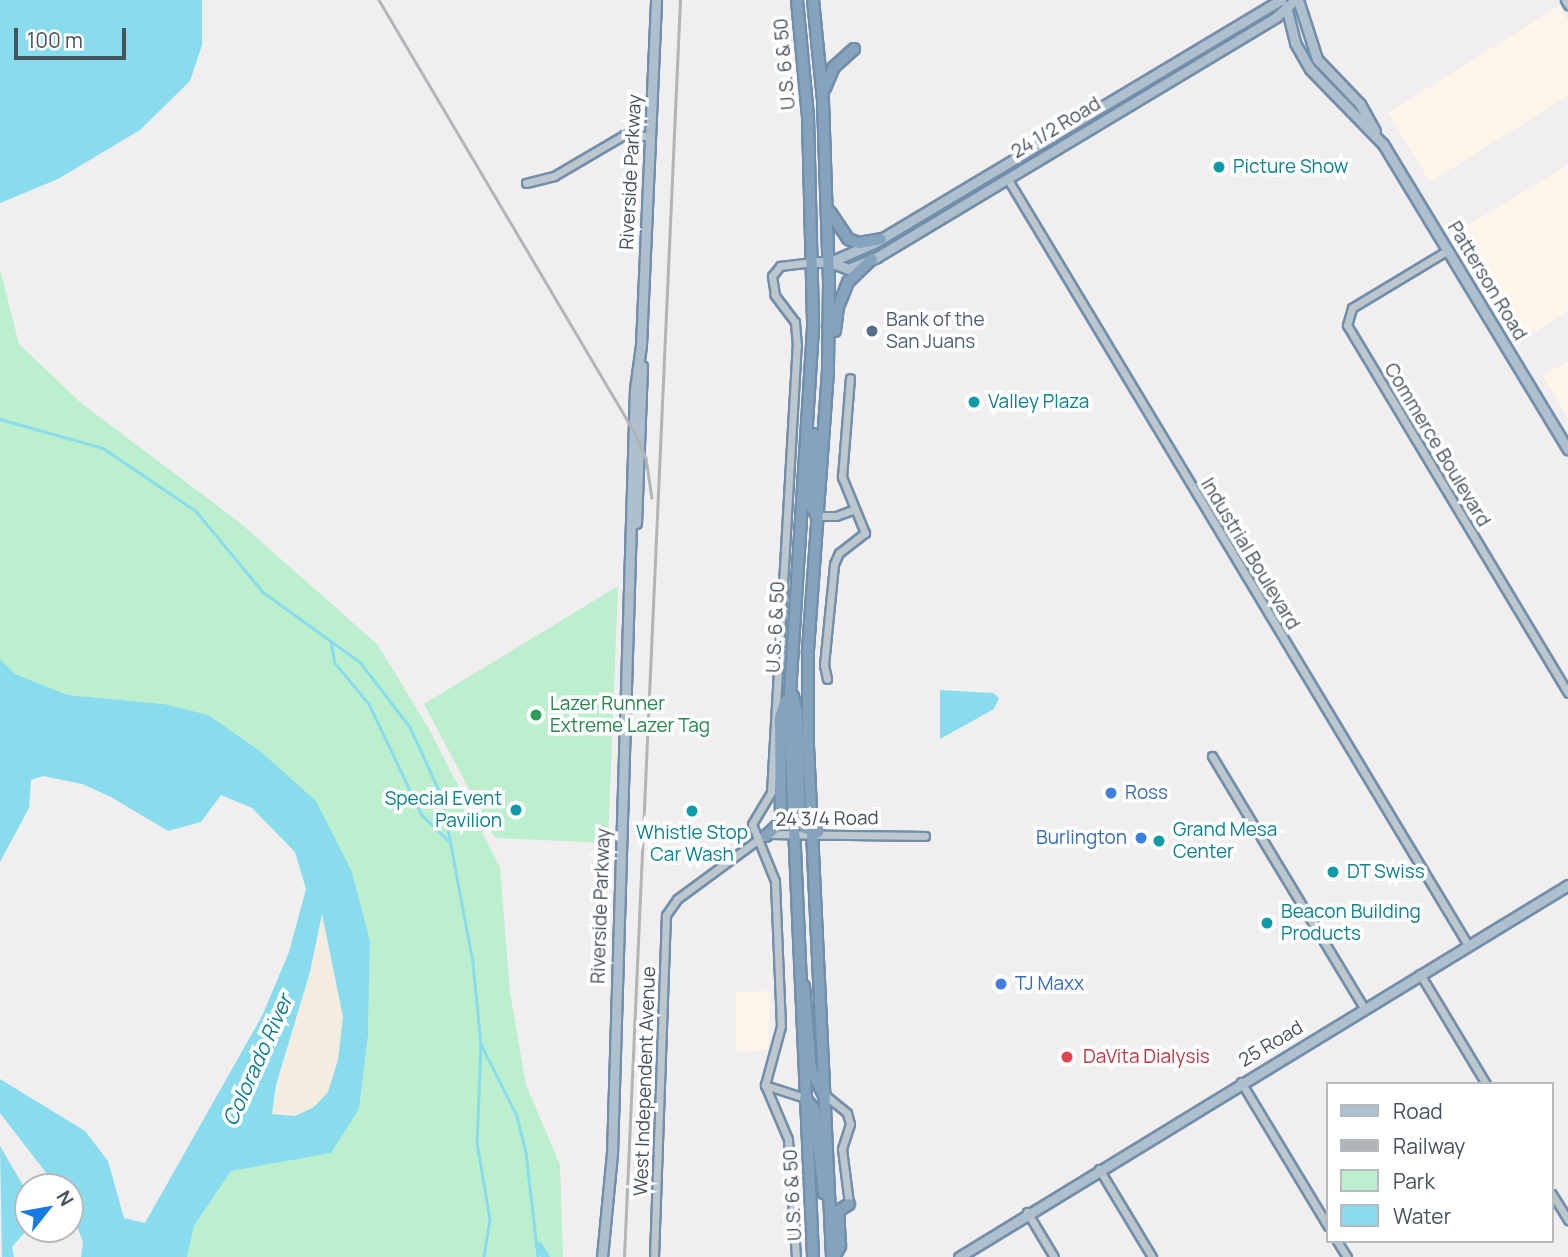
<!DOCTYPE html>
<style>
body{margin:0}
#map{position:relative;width:1568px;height:1257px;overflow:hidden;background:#f1eeef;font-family:Manrope,sans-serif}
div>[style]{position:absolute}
.commercial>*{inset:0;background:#fcf5e8}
.green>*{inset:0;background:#bcefce}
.sand>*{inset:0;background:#f3ecdf}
.water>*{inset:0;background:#89dced}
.stream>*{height:2.5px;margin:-1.25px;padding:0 1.25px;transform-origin:1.25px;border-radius:1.25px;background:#89dced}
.canal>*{height:8px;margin:-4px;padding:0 4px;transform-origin:4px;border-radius:4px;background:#89dced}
.roads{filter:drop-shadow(2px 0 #718eaa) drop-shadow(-2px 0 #718eaa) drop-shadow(0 2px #718eaa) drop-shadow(0 -2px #718eaa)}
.minor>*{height:7px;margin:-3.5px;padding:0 3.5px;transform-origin:3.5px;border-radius:3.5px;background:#bcc7ce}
.major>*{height:9px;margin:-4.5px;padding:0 4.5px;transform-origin:4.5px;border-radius:4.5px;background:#aebfce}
.highway>*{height:10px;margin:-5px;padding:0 5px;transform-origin:5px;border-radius:5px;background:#86a3be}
.rail>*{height:2.5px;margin:-1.25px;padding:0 1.25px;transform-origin:1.25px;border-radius:1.25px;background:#b1b4b9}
.dots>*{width:19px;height:19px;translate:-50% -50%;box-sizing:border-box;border:4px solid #fff;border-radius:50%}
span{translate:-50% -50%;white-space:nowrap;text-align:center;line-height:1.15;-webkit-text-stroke:7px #fff;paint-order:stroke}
.street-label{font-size:19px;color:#46535c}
.culture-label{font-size:19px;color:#0d838f}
.left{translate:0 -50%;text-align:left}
.right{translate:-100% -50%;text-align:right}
.service-label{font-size:19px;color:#4e5e75}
.leisure-label{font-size:19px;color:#27864d}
.shop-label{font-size:19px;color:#366cbe}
.health-label{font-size:19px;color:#be3a42}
.water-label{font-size:21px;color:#0c7d94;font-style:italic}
.legend{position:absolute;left:1326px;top:1082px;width:228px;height:161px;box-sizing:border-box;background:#fff;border:2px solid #b5babe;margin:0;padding:9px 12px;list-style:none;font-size:21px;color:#46535c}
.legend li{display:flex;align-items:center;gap:14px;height:35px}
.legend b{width:35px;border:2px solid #b5babe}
.north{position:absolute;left:14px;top:1173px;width:70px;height:70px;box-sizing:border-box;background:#fff;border:2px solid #b5babe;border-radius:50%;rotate:59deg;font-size:19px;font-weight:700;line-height:28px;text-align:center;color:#46535c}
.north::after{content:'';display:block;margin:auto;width:24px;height:32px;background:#1779e2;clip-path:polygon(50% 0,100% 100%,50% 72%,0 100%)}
.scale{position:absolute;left:14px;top:28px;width:112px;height:32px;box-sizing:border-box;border:4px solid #46535c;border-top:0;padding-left:9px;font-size:21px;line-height:24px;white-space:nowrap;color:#46535c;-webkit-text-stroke:5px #fff;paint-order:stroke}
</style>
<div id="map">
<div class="commercial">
<div style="clip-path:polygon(1559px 6px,1568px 21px,1568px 96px,1430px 182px,1388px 113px)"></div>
<div style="clip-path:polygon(1568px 165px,1568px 312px,1518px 342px,1453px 234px)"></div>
<div style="clip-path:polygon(1568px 361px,1568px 418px,1543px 376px)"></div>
<div style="clip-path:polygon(771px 991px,767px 1050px,736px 1052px,736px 992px)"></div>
</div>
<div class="green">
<div style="clip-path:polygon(0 269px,19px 344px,81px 403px,239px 522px,378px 645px,429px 729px,500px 867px,510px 992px,526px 1085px,560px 1165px,563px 1257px,187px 1257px,194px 1226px,231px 1171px,359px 1109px,368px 1036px,370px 941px,352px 872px,164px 704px,68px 695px,15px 674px,0 659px)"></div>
<div style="clip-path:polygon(618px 586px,608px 843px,495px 838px,424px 704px)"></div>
</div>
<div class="sand">
<div style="clip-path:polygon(322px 912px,343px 1017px,338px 1060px,328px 1092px,314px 1107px,295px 1116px,272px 1114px)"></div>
</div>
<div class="water">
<div style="clip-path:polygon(0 0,202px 0,202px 45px,190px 81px,140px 130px,58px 179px,0 203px)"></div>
<div style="clip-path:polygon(evenodd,0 659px,15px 674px,68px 695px,164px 704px,208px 715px,260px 751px,316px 801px,352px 872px,370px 941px,368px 1036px,359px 1109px,331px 1153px,231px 1171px,194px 1226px,187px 1257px,81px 1257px,83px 1242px,70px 1208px,70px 1187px,57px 1187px,0 1113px,0 1079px,85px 1131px,108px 1161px,124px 1218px,145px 1223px,262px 1016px,289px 952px,306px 889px,295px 852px,252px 808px,221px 795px,201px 822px,168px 831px,111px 797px,82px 784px,43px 776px,31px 780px,29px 808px,0 862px,0 659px,322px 914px,343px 1017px,338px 1060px,328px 1092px,314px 1107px,295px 1116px,272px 1114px,276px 1085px,310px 972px,322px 914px)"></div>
<div style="clip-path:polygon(940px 690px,993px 693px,999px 698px,994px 709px,940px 739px)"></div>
<div style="clip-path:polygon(0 1146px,28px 1194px,26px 1231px,12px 1247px,14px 1257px,2px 1257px)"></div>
</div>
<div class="stream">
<div style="left:0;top:419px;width:107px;rotate:15.7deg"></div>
<div style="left:103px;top:448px;width:112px;rotate:34.1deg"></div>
<div style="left:196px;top:511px;width:105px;rotate:50.4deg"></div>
<div style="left:263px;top:592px;width:120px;rotate:35.8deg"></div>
<div style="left:360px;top:662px;width:82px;rotate:52.4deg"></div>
<div style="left:410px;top:727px;width:77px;rotate:65.4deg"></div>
<div style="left:442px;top:797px;width:169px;rotate:79.4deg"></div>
<div style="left:473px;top:963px;width:81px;rotate:84.4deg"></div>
<div style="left:481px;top:1044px;width:80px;rotate:63.4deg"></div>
<div style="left:517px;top:1116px;width:38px;rotate:76deg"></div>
<div style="left:526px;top:1153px;width:105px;rotate:83.4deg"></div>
<div style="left:331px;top:641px;width:22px;rotate:80deg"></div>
<div style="left:335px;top:663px;width:53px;rotate:50.3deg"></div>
<div style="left:369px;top:704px;width:123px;rotate:64.5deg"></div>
<div style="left:422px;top:815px;width:36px;rotate:44deg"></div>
<div style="left:481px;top:1045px;width:98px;rotate:92.3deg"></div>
<div style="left:477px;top:1143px;width:77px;rotate:80.3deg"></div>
<div style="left:490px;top:1219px;width:38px;rotate:99deg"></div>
</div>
<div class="canal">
<div style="left:539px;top:1246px;width:13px;rotate:58deg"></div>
</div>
<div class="roads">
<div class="minor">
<div style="left:1565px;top:0;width:6px;rotate:59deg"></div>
<div style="left:1007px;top:178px;width:895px;rotate:58.99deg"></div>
<div style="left:526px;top:183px;width:29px;rotate:-14deg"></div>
<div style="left:554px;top:176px;width:81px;rotate:-30.4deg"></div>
<div style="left:624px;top:135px;width:26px;rotate:2deg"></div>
<div style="left:1448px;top:250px;width:112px;rotate:148.9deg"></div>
<div style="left:1352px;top:308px;width:18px;rotate:106deg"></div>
<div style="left:1347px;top:325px;width:429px;rotate:59deg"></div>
<div style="left:817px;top:516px;width:19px"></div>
<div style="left:836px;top:516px;width:20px;rotate:-20deg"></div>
<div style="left:827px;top:679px;width:14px;rotate:-102deg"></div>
<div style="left:824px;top:665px;width:101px;rotate:-84.3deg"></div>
<div style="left:834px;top:564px;width:12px;rotate:-66deg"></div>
<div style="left:839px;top:553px;width:33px;rotate:-38deg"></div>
<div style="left:865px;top:533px;width:61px;rotate:-112.3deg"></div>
<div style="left:842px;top:477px;width:99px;rotate:-85.4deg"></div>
<div style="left:1212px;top:756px;width:294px;rotate:58.9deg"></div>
<div style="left:771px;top:834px;width:154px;rotate:0.7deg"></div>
<div style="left:1420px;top:974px;width:128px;rotate:59deg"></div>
<div style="left:1241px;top:1082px;width:168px;rotate:58.9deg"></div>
<div style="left:765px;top:1085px;width:42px;rotate:18deg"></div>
<div style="left:825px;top:1095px;width:28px;rotate:39deg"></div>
<div style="left:847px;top:1113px;width:11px;rotate:75deg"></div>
<div style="left:850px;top:1124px;width:26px;rotate:108deg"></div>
<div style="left:842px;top:1149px;width:55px;rotate:82.7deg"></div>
<div style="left:1099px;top:1169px;width:103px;rotate:58.9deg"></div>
<div style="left:1552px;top:1194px;width:31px;rotate:58deg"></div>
<div style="left:1027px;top:1212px;width:52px;rotate:59deg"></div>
<div style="left:1337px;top:1241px;width:19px;rotate:58deg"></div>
<div style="left:654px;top:1257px;width:342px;rotate:-88deg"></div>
<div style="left:666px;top:915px;width:19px;rotate:-55deg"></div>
<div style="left:677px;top:899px;width:103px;rotate:-36.3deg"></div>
<div style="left:796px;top:1257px;width:118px;rotate:-93.9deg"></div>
<div style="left:788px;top:1139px;width:59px;rotate:-113.1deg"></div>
<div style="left:765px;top:1085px;width:61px;rotate:-74.8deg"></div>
<div style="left:781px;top:1026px;width:145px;rotate:-92.4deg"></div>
<div style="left:775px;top:881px;width:61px;rotate:-112deg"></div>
<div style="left:752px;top:824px;width:37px;rotate:-59deg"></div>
<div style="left:771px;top:792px;width:447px;rotate:-86.7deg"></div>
<div style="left:797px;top:346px;width:24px;rotate:-95deg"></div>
<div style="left:795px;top:322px;width:34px;rotate:-127deg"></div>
<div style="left:775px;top:295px;width:19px;rotate:-99deg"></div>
<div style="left:772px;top:276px;width:13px;rotate:-51deg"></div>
<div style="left:780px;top:266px;width:33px;rotate:-7deg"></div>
</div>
<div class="major">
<div style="left:1298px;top:0;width:62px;rotate:72.1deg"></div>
<div style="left:1317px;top:59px;width:62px;rotate:46.3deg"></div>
<div style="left:1360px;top:104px;width:31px;rotate:61deg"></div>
<div style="left:1286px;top:6px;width:38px;rotate:76deg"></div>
<div style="left:1295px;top:43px;width:30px;rotate:60deg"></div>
<div style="left:1310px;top:69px;width:105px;rotate:45.8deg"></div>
<div style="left:1383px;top:144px;width:357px;rotate:58.8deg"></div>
<div style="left:813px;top:262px;width:17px"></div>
<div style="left:830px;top:262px;width:50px;rotate:-23.5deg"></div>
<div style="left:876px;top:242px;width:472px;rotate:-30.9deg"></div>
<div style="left:830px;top:262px;width:19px;rotate:21deg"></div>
<div style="left:848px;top:269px;width:31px;rotate:-22deg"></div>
<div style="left:877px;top:257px;width:466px;rotate:-31deg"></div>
<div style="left:1276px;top:17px;width:25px;rotate:-42deg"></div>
<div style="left:636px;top:523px;width:157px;rotate:-87.8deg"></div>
<div style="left:602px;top:1257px;width:103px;rotate:-84.5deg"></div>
<div style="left:612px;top:1154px;width:765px;rotate:-88.28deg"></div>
<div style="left:635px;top:389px;width:44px;rotate:-82.2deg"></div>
<div style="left:641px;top:345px;width:345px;rotate:-87.5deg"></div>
<div style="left:959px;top:1257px;width:714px;rotate:-31.42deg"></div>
</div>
<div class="highway">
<div style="left:797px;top:0;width:118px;rotate:84.6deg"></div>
<div style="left:808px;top:117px;width:211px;rotate:88.6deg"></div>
<div style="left:813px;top:328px;width:386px;rotate:93.6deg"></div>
<div style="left:789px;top:713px;width:545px;rotate:87.47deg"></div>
<div style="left:813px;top:0;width:101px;rotate:84.3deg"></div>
<div style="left:823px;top:101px;width:183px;rotate:88.1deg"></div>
<div style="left:829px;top:284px;width:87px;rotate:90.7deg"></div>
<div style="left:828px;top:371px;width:283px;rotate:94.1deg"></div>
<div style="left:808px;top:653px;width:93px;rotate:90deg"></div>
<div style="left:808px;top:746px;width:512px;rotate:87.31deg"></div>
<div style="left:825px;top:88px;width:23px;rotate:-67deg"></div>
<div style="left:834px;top:67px;width:27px;rotate:-42deg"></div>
<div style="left:830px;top:212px;width:32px;rotate:56deg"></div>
<div style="left:848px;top:239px;width:12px;rotate:20deg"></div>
<div style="left:859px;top:243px;width:22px;rotate:-10deg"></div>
<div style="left:835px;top:331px;width:24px;rotate:-83deg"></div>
<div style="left:838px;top:307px;width:27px;rotate:-68deg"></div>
<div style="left:848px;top:282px;width:33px;rotate:-44deg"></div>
<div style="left:814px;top:434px;width:69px;rotate:93.3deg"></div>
<div style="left:810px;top:503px;width:15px;rotate:62deg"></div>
<div style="left:793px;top:696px;width:16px;rotate:76deg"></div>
<div style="left:797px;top:712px;width:107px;rotate:88.4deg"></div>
<div style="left:800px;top:819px;width:10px;rotate:61deg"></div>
<div style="left:805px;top:828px;width:14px;rotate:17deg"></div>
<div style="left:766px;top:836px;width:21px;rotate:-43deg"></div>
<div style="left:781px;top:822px;width:104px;rotate:-90.6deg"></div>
<div style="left:780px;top:718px;width:17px;rotate:-73deg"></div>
<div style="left:804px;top:986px;width:84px;rotate:85.2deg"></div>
<div style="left:811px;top:1070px;width:27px;rotate:63deg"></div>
<div style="left:805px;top:1098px;width:14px;rotate:51deg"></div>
<div style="left:814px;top:1109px;width:85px;rotate:83.2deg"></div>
<div style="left:834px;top:1257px;width:13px;rotate:-61deg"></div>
<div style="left:840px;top:1246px;width:35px;rotate:-93deg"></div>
<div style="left:838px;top:1211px;width:13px;rotate:-32deg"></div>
</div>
</div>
<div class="rail">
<div style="left:379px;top:0;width:499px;rotate:59.4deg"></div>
<div style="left:633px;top:429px;width:32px;rotate:66deg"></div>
<div style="left:646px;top:458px;width:40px;rotate:81.5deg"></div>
<div style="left:624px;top:1257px;width:1258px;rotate:-87.45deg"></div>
</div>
<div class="dots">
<div style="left:1219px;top:167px;background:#0f9aa8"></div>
<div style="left:872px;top:331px;background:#5c6f8a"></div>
<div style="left:974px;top:402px;background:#0f9aa8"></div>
<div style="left:536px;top:715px;background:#2e9e5b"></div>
<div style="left:1111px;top:793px;background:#3f7fe0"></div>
<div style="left:516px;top:810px;background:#0f9aa8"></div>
<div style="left:692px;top:811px;background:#0f9aa8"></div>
<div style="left:1141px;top:838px;background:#3f7fe0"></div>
<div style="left:1159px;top:841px;background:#0f9aa8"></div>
<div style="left:1333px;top:872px;background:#0f9aa8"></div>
<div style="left:1267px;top:923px;background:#0f9aa8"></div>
<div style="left:1001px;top:984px;background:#3f7fe0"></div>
<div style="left:1067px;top:1057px;background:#e0444e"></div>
</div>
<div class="street-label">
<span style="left:785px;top:64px;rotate:-95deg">U.S. 6 &amp; 50</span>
<span style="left:1056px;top:128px;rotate:-31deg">24 1/2 Road</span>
<span style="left:631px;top:172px;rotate:-87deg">Riverside Parkway</span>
<span style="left:1487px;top:281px;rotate:59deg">Patterson Road</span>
<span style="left:1437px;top:445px;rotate:59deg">Commerce Boulevard</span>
<span style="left:1250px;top:554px;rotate:59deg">Industrial Boulevard</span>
<span style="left:776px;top:627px;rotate:-87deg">U.S. 6 &amp; 50</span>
<span style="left:827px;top:819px;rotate:-1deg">24 3/4 Road</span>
<span style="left:601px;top:906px;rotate:-88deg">Riverside Parkway</span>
<span style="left:1271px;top:1044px;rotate:-31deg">25 Road</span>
<span style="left:645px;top:1081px;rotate:-88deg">West Independent Avenue</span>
<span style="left:793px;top:1195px;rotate:-93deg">U.S. 6 &amp; 50</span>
</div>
<div class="culture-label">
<span class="left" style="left:1233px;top:167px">Picture Show</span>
<span class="left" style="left:988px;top:402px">Valley Plaza</span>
<span class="right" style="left:502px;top:810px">Special Event<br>Pavilion</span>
<span class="left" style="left:1173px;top:841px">Grand Mesa<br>Center</span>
<span style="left:692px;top:844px">Whistle Stop<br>Car Wash</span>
<span class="left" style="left:1347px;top:872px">DT Swiss</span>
<span class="left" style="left:1281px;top:923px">Beacon Building<br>Products</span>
</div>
<div class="service-label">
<span class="left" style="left:886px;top:331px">Bank of the<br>San Juans</span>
</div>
<div class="leisure-label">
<span class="left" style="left:550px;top:715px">Lazer Runner<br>Extreme Lazer Tag</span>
</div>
<div class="shop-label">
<span class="left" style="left:1125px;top:793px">Ross</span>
<span class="right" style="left:1127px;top:838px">Burlington</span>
<span class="left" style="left:1015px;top:984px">TJ Maxx</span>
</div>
<div class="health-label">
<span class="left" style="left:1083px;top:1057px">DaVita Dialysis</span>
</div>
<div class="water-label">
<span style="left:257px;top:1060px;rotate:-66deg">Colorado River</span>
</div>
<ul class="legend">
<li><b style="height:9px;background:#aebfce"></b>Road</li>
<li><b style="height:9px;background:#b1b4b9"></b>Railway</li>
<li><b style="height:19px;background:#bcefce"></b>Park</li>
<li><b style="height:19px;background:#89dced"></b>Water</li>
</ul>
<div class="north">N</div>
<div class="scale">100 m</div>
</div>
